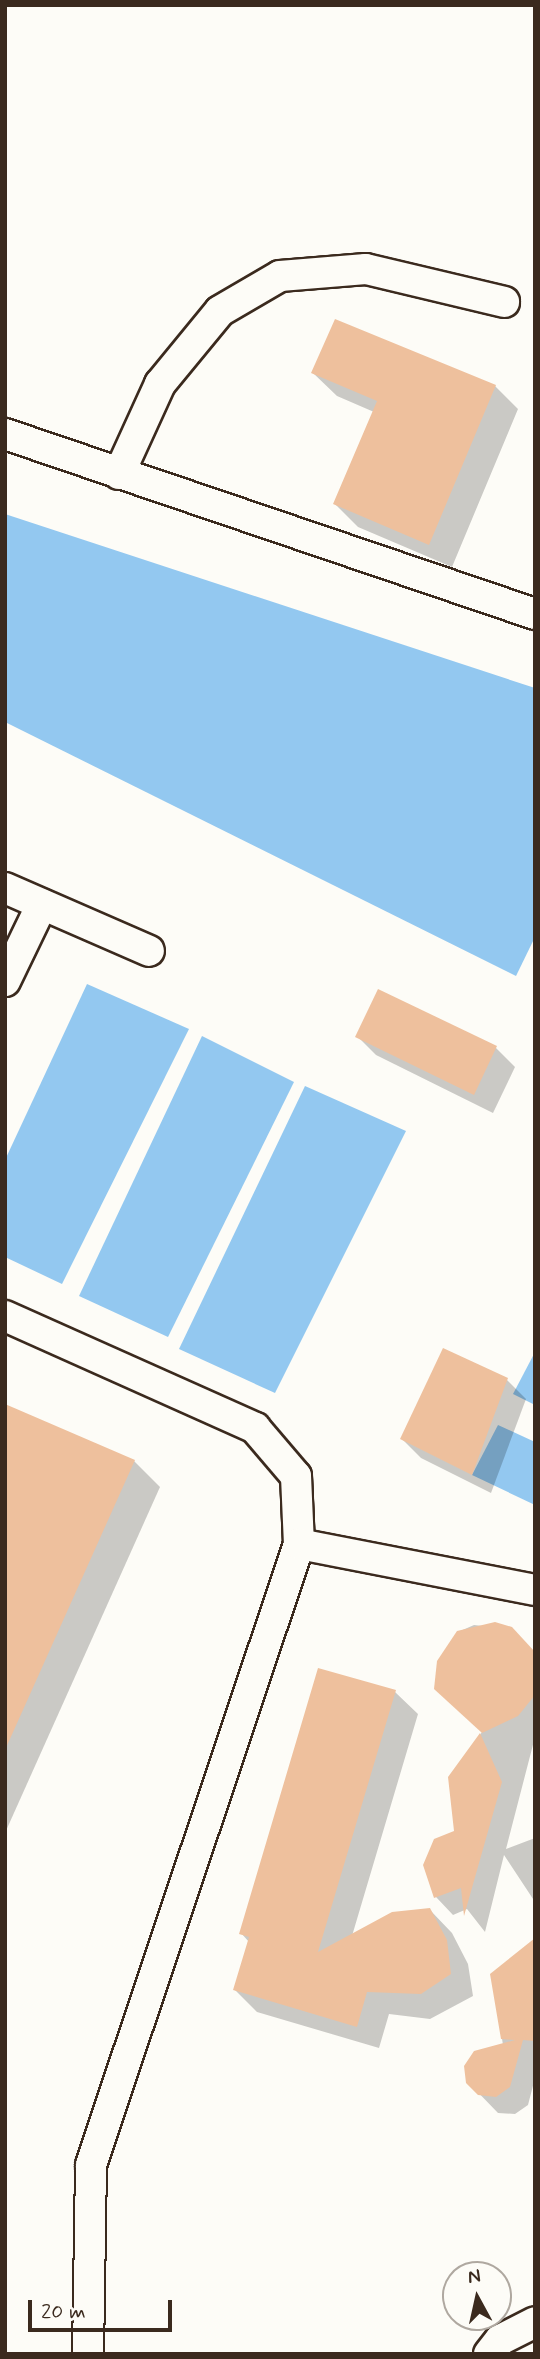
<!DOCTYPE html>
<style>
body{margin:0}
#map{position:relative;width:540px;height:2359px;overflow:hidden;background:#fdfcf7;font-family:Mynerve,sans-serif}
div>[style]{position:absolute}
.water>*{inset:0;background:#93c8f0}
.shadow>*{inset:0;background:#0003}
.building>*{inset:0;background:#eec09d}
.roads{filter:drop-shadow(2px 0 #3b2a1e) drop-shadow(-2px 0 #3b2a1e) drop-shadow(0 2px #3b2a1e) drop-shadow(0 -2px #3b2a1e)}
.service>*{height:30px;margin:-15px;padding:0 15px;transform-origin:15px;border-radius:15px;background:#fdfcf7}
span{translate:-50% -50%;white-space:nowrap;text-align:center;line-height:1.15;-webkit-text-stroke:7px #fdfcf7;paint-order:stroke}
.frame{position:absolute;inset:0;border:7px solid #3b2a1e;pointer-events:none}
.north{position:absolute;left:442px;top:2261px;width:70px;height:70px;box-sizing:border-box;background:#fdfcf7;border:2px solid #afa8a0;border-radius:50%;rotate:352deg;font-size:19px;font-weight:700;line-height:28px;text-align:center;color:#3b2a1e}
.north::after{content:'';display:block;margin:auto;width:24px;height:32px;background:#3b2a1e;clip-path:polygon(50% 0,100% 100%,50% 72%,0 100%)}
.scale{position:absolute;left:28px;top:2300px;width:144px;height:32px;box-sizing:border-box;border:4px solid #3b2a1e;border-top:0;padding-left:9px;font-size:21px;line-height:24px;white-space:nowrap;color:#3b2a1e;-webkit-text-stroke:5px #fdfcf7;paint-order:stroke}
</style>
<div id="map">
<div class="water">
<div style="clip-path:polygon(5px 514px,535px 688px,535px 937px,516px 976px,5px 722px)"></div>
<div style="clip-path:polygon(87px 984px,189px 1029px,62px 1284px,5px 1257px,5px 1160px)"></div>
<div style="clip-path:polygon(202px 1036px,294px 1082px,168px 1337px,79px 1296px)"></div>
<div style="clip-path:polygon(305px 1086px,406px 1131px,275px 1393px,179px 1349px)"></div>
<div style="clip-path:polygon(535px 1352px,535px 1405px,513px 1394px)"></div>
<div style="clip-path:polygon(498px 1425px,535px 1442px,535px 1505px,472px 1475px)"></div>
</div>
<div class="shadow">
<div style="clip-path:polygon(313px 373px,495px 386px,518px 409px,452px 567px,358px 527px,335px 504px,374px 412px,337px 396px)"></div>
<div style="clip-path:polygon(379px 992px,496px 1048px,515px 1067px,493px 1113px,376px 1055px,357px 1036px)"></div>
<div style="clip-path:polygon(507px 1380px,526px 1399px,491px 1493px,421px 1458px,402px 1439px)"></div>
<div style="clip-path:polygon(5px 1405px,134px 1461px,160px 1487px,5px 1833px)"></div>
<div style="clip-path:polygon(474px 1625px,511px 1629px,535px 1653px,535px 1737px,506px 1849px,535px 1838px,535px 1902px,504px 1855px,485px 1932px,467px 1909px,453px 1915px,436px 1897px,456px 1833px,450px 1778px,482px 1732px,458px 1632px)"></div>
<div style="clip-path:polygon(395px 1692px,418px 1714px,352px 1936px,430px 1910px,452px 1933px,468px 1964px,473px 1996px,430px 2019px,389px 2014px,379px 2048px,257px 2012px,235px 1990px,249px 1942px,241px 1933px)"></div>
<div style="clip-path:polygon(535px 1948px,535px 2078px,528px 2105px,515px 2114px,498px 2113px,468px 2082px,503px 2045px,492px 1975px)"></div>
</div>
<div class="building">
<div style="clip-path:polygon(335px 319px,496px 385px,429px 545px,333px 504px,377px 401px,311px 373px)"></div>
<div style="clip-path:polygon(378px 989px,497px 1046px,474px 1095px,355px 1037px)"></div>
<div style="clip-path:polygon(443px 1348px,508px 1378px,472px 1475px,400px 1439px)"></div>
<div style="clip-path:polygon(5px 1404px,135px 1460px,5px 1750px)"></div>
<div style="clip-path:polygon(495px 1622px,512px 1627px,535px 1652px,535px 1695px,518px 1716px,482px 1733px,434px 1689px,437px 1661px,457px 1631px)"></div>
<div style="clip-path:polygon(318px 1668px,396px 1690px,318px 1952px,392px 1912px,430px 1908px,447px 1940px,451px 1974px,421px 1994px,367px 1992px,357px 2027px,233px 1990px,249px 1937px,239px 1934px)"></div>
<div style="clip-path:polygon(480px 1733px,502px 1782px,464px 1916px,461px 1888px,434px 1898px,423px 1865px,434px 1839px,454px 1831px,448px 1777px)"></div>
<div style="clip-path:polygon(535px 1938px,535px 2041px,523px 2040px,510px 2087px,496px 2097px,478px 2095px,466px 2083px,464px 2066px,474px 2051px,515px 2040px,501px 2039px,490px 1974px)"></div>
</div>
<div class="roads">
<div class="service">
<div style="left:5px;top:434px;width:560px;rotate:18.76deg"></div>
<div style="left:119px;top:474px;width:99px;rotate:-65.5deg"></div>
<div style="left:160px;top:384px;width:94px;rotate:-50.6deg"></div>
<div style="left:220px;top:311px;width:69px;rotate:-30.3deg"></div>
<div style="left:280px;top:276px;width:86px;rotate:-4.7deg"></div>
<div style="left:366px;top:269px;width:142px;rotate:13.4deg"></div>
<div style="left:5px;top:888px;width:157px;rotate:23.6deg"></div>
<div style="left:5px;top:981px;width:85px;rotate:-64.3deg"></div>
<div style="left:5px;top:1316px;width:274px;rotate:24.1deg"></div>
<div style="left:255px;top:1428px;width:63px;rotate:49.5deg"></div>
<div style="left:296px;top:1476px;width:68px;rotate:87.5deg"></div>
<div style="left:299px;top:1544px;width:655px;rotate:108.52deg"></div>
<div style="left:91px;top:2165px;width:189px;rotate:90.9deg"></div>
<div style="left:299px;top:1544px;width:240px;rotate:11deg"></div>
<div style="left:489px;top:2354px;width:18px;rotate:-52deg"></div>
<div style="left:500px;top:2340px;width:39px;rotate:-27deg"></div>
</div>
</div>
<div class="frame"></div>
<div class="north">N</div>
<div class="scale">20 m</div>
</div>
